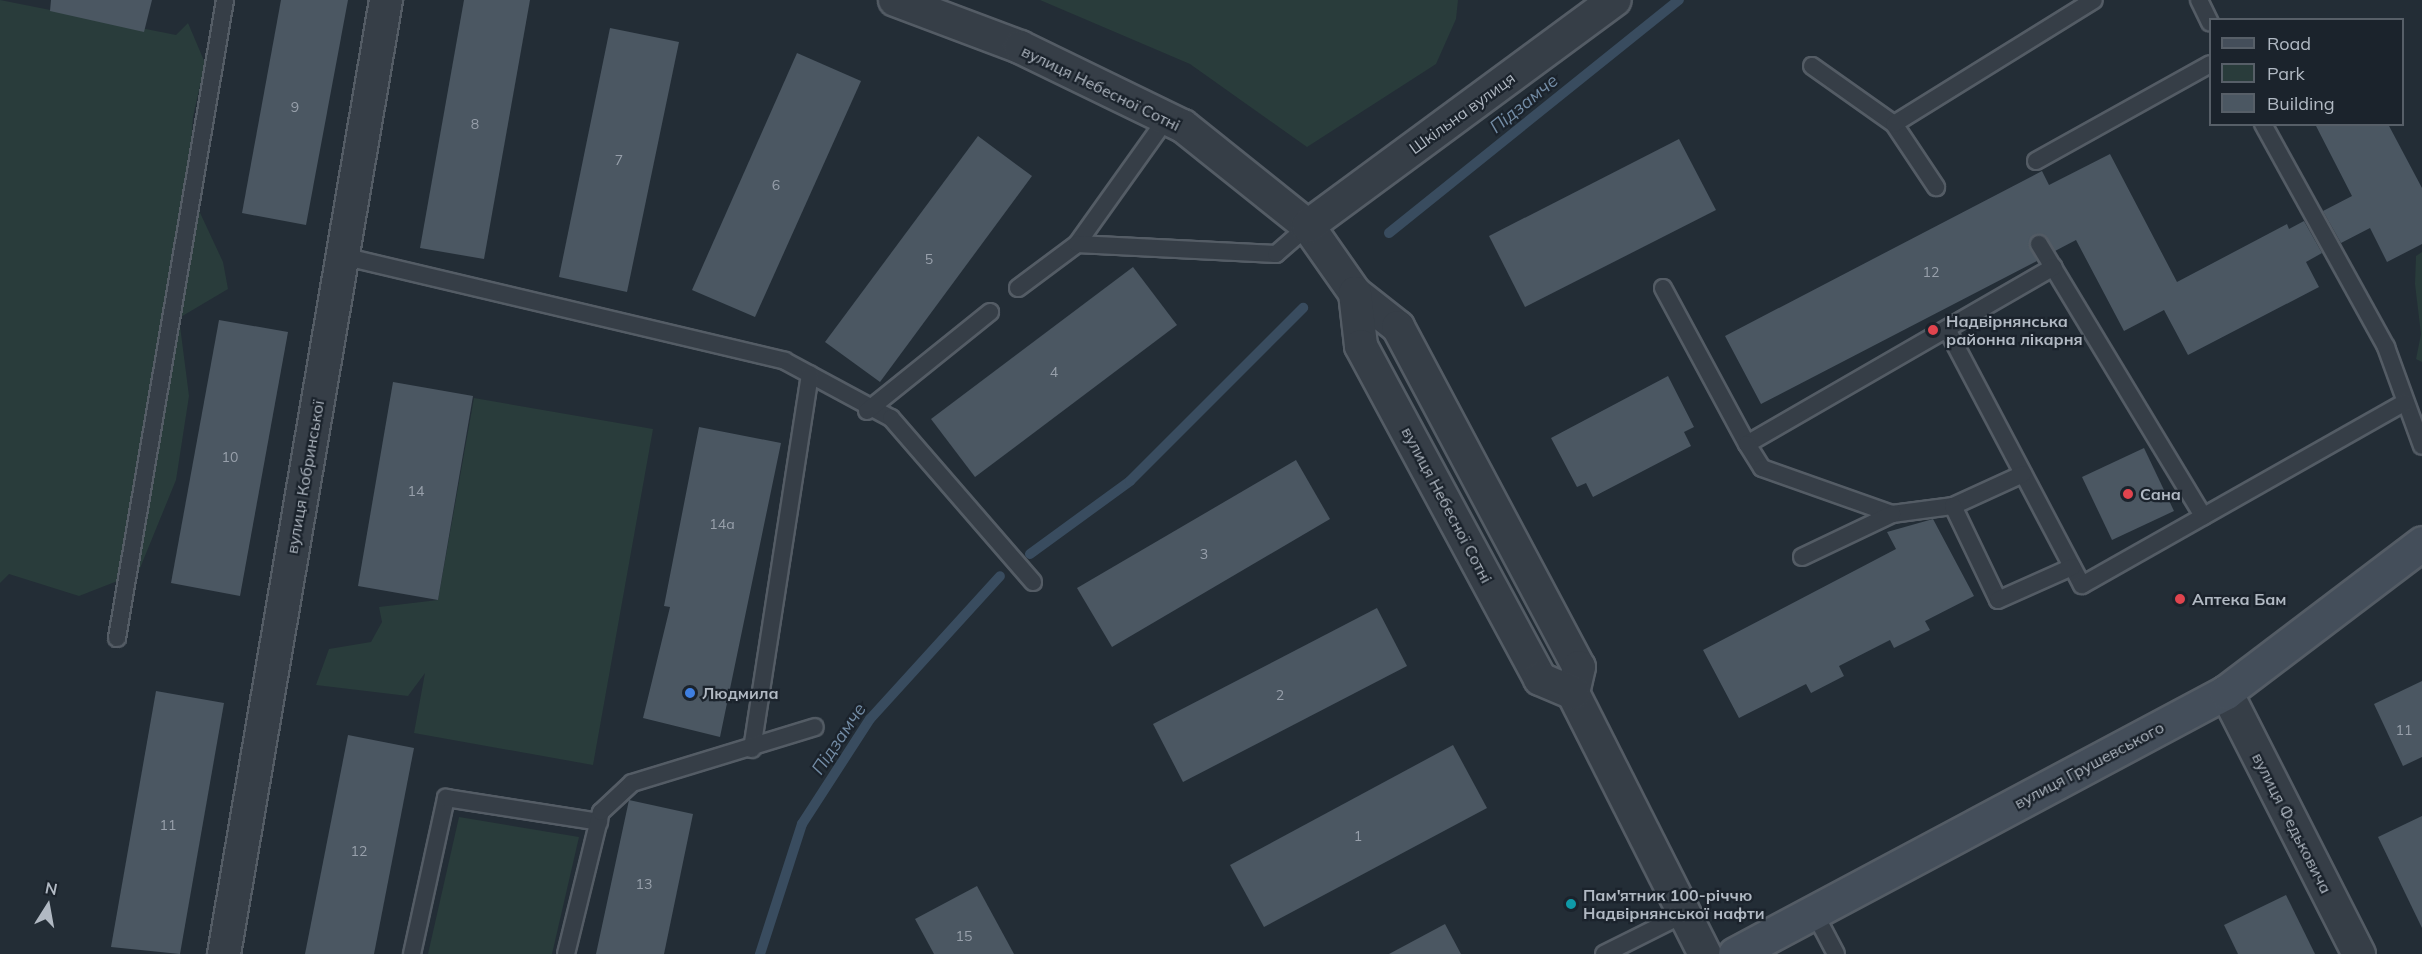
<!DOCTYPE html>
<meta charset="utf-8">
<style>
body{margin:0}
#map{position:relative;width:2422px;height:954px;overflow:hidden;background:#232d36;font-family:Mulish,sans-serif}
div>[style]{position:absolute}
.green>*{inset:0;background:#293c3b}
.stream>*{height:10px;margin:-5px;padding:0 5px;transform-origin:5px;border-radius:5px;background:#394c5f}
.building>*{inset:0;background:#4b5762}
.roads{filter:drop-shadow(2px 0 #545c65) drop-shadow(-2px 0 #545c65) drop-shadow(0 2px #545c65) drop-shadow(0 -2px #545c65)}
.lane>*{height:16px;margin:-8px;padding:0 8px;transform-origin:8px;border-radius:8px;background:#363e47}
.street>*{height:32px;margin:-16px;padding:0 16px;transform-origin:16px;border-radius:16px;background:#363e47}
.secondary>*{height:33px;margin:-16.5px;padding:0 16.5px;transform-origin:16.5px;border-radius:16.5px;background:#444e5a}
.dots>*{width:16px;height:16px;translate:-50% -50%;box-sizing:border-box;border:3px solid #1b232c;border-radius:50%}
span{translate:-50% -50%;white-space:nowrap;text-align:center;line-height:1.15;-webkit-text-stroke:4.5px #1b232c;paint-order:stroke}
.number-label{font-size:14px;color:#98a0ab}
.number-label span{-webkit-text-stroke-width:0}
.street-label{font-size:16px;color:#b1b9c3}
.poi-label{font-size:16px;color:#b1b9c3;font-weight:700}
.left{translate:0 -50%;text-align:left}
.water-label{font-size:18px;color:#738ca5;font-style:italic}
.legend{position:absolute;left:2209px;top:18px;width:195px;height:108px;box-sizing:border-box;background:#1b232c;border:2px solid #575f68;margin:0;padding:8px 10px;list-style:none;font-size:18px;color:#b1b9c3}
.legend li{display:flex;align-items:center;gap:12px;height:30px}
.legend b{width:30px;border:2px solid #575f68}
.north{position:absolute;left:18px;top:876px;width:60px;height:60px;-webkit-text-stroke:4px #1b232c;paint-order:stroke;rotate:11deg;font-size:16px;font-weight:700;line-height:24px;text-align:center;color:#b1b9c3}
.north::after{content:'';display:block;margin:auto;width:21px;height:27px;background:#b1b9c3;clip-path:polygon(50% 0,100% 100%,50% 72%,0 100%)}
</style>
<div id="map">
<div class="green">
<div style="clip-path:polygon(0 0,176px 35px,188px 23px,205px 63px,193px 117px,188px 187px,223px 262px,228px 289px,179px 318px,189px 396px,176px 480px,138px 573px,79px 596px,9px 574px,0 583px)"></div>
<div style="clip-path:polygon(1040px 0,1458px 0,1456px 19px,1436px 64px,1307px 147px,1190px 64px)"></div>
<div style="clip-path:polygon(2422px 252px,2422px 362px,2416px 359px,2421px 334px,2415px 284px,2416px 256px)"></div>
<div style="clip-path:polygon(474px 398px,653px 429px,593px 765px,414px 733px,425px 673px,408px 696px,316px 685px,329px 649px,371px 642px,382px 622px,379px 607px,438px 600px)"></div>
<div style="clip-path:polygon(459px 817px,579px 837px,552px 954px,428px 954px)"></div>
</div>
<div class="stream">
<div style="left:1389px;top:233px;width:372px;rotate:-38.8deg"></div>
<div style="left:1030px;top:554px;width:124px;rotate:-36.1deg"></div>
<div style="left:1130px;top:481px;width:245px;rotate:-45deg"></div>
<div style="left:760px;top:954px;width:137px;rotate:-72.1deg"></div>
<div style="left:802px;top:824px;width:125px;rotate:-57.1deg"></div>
<div style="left:870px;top:719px;width:193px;rotate:-47.7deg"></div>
</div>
<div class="building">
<div style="clip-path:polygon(51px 0,152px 0,144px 32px,50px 11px)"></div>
<div style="clip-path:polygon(281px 0,348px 0,306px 225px,242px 213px)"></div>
<div style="clip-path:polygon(464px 0,530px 0,484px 259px,420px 248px)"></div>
<div style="clip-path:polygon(610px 28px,679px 42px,627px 292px,559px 277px)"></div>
<div style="clip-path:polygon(797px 53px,861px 81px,755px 317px,692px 290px)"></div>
<div style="clip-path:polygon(2315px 124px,2388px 124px,2422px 188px,2422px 244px,2387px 262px,2370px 228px,2341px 243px,2323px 211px,2352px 196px)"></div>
<div style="clip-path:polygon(978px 136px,1032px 176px,880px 382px,825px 342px)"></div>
<div style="clip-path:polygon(1679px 139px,1716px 210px,1525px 307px,1489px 236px)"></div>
<div style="clip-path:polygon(2110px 154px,2177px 282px,2287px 224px,2289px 229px,2304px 221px,2322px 253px,2306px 262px,2319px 287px,2188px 355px,2164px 310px,2124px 331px,2076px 240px,2055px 251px,2038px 234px,2029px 244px,2037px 261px,1761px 404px,1725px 336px,2042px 171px,2049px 185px)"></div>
<div style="clip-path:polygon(1133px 267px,1177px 325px,975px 477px,931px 419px)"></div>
<div style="clip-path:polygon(219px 320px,288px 332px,240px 596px,171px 583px)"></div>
<div style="clip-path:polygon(1668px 376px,1694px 427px,1684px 432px,1691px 446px,1593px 497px,1586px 483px,1577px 487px,1551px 438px)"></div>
<div style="clip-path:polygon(393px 382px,473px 396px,438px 600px,358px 586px)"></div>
<div style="clip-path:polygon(699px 427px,781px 443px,720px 737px,643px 718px,670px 607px,664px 606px)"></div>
<div style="clip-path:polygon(2144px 448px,2174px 511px,2112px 540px,2082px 477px)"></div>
<div style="clip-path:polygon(1296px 460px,1330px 519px,1112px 647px,1077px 588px)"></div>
<div style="clip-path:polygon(1933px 519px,1974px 596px,1925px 621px,1930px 630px,1894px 648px,1890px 640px,1839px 666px,1844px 676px,1811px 693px,1806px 684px,1739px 718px,1703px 650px,1896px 549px,1887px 532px)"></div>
<div style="clip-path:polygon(1377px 608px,1407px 666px,1183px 782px,1153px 724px)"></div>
<div style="clip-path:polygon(2422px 681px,2422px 757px,2403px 766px,2374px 704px)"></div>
<div style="clip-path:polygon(156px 691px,224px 703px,180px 954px,111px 947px)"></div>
<div style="clip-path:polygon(348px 735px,414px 748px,374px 954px,305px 954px)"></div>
<div style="clip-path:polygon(1453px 745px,1487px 808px,1264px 927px,1230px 865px)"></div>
<div style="clip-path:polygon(629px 800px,693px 814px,664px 954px,596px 954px)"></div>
<div style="clip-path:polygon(2422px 816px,2422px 928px,2378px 837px)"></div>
<div style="clip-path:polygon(977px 886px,1014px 954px,934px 954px,915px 919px)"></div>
<div style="clip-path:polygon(2286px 895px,2315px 954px,2238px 954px,2224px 925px)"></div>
<div style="clip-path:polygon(1445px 924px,1461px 954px,1389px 954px)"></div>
</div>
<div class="roads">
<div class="lane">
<div style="left:2199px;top:0;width:25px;rotate:64deg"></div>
<div style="left:1812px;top:66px;width:100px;rotate:35.3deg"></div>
<div style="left:1894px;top:124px;width:76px;rotate:56.3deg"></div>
<div style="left:1894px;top:124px;width:235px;rotate:-31.8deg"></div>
<div style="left:2263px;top:124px;width:255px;rotate:61.1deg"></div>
<div style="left:2386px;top:347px;width:105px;rotate:70deg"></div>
<div style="left:2036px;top:161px;width:199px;rotate:-29.1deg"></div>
<div style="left:1077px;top:244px;width:155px;rotate:-54.5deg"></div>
<div style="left:2039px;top:244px;width:318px;rotate:58.9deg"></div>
<div style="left:342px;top:256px;width:455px;rotate:13.3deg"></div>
<div style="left:785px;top:361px;width:120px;rotate:28.3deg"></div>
<div style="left:891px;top:418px;width:217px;rotate:49.1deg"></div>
<div style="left:1018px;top:288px;width:74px;rotate:-36.7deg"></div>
<div style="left:1077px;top:244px;width:199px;rotate:2.9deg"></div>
<div style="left:1276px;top:254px;width:43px;rotate:-41.2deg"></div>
<div style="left:1663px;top:288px;width:177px;rotate:61.7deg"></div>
<div style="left:1747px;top:444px;width:354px;rotate:-30deg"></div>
<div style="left:1948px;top:331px;width:287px;rotate:62.2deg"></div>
<div style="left:2082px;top:585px;width:371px;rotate:-29.5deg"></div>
<div style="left:867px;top:411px;width:158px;rotate:-38.8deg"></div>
<div style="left:1747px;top:444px;width:28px;rotate:58deg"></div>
<div style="left:1762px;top:468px;width:138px;rotate:19.5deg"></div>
<div style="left:1892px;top:514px;width:62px;rotate:-7.5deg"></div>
<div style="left:1953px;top:506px;width:77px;rotate:-24.6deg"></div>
<div style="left:1953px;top:506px;width:104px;rotate:64.4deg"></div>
<div style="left:1998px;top:600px;width:81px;rotate:-24deg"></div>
<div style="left:1802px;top:557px;width:100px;rotate:-25.5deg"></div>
<div style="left:117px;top:638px;width:647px;rotate:-80.39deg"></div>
<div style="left:752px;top:749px;width:379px;rotate:-81.2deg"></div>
<div style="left:1815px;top:914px;width:45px;rotate:62.3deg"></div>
<div style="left:412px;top:954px;width:160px;rotate:-77.7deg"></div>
<div style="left:446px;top:798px;width:155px;rotate:8.9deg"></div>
<div style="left:566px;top:954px;width:146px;rotate:-76.2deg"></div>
<div style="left:601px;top:812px;width:42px;rotate:-43.1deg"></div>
<div style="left:632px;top:783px;width:191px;rotate:-17deg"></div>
<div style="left:1604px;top:954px;width:92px;rotate:-26.6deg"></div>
</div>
<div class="street">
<div style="left:895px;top:0;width:134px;rotate:20.6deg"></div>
<div style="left:1020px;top:47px;width:181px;rotate:25.9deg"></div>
<div style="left:1183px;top:126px;width:160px;rotate:38.7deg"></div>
<div style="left:1308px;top:226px;width:82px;rotate:55deg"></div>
<div style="left:1355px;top:293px;width:55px;rotate:38.3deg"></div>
<div style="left:1398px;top:327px;width:385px;rotate:62deg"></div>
<div style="left:1579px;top:667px;width:27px;rotate:103deg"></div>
<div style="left:1573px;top:693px;width:292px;rotate:63.2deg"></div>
<div style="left:1308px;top:226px;width:381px;rotate:-36.4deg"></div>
<div style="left:1355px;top:293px;width:53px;rotate:83.5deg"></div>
<div style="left:1361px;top:346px;width:378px;rotate:61.7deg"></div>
<div style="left:1540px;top:679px;width:36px;rotate:23deg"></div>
<div style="left:2226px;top:692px;width:294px;rotate:63.1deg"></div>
<div style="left:224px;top:954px;width:968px;rotate:-80.36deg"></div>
</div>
<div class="secondary">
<div style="left:1735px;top:954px;width:557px;rotate:-28.08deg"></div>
<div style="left:2226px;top:692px;width:246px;rotate:-37.2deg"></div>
</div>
</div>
<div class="dots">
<div style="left:1933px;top:330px;background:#e0444e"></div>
<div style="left:2128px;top:494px;background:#e0444e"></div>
<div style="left:2180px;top:599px;background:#e0444e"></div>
<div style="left:690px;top:693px;background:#3f7fe0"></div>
<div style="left:1571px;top:904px;background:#0f9aa8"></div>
</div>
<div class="number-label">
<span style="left:295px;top:107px">9</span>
<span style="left:475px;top:124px">8</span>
<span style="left:619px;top:160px">7</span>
<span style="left:776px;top:185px">6</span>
<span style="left:929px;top:259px">5</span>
<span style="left:1931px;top:272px">12</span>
<span style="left:1054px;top:372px">4</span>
<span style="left:230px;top:457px">10</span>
<span style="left:416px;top:491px">14</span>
<span style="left:722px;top:524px">14а</span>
<span style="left:1204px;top:554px">3</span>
<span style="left:1280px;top:695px">2</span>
<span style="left:2404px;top:730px">11</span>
<span style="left:168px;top:825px">11</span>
<span style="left:1358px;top:836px">1</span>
<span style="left:359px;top:851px">12</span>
<span style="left:644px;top:884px">13</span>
<span style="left:964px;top:936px">15</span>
</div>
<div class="street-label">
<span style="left:1101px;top:88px;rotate:26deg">вулиця Небесної Сотні</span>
<span style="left:1462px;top:113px;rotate:-36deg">Шкільна вулиця</span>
<span style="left:305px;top:477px;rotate:-80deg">вулиця Кобринської</span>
<span style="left:1447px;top:505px;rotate:62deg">вулиця Небесної Сотні</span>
<span style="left:2089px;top:765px;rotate:-28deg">вулиця Грушевського</span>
<span style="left:2292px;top:823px;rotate:63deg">вулиця Федьковича</span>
</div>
<div class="poi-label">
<span class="left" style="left:1946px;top:330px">Надвірнянська<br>районна лікарня</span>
<span class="left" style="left:2140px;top:494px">Сана</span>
<span class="left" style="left:2192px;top:599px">Аптека Бам</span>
<span class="left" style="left:702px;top:693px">Людмила</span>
<span class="left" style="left:1583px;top:904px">Пам'ятник 100-річчю<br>Надвірнянської нафти</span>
</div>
<div class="water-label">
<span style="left:1524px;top:104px;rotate:-39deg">Підзамче</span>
<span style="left:839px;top:739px;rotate:-56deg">Підзамче</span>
</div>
<ul class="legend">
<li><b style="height:8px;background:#444e5a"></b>Road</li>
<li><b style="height:16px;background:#293c3b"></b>Park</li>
<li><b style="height:16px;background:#4b5762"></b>Building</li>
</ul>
<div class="north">N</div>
</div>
